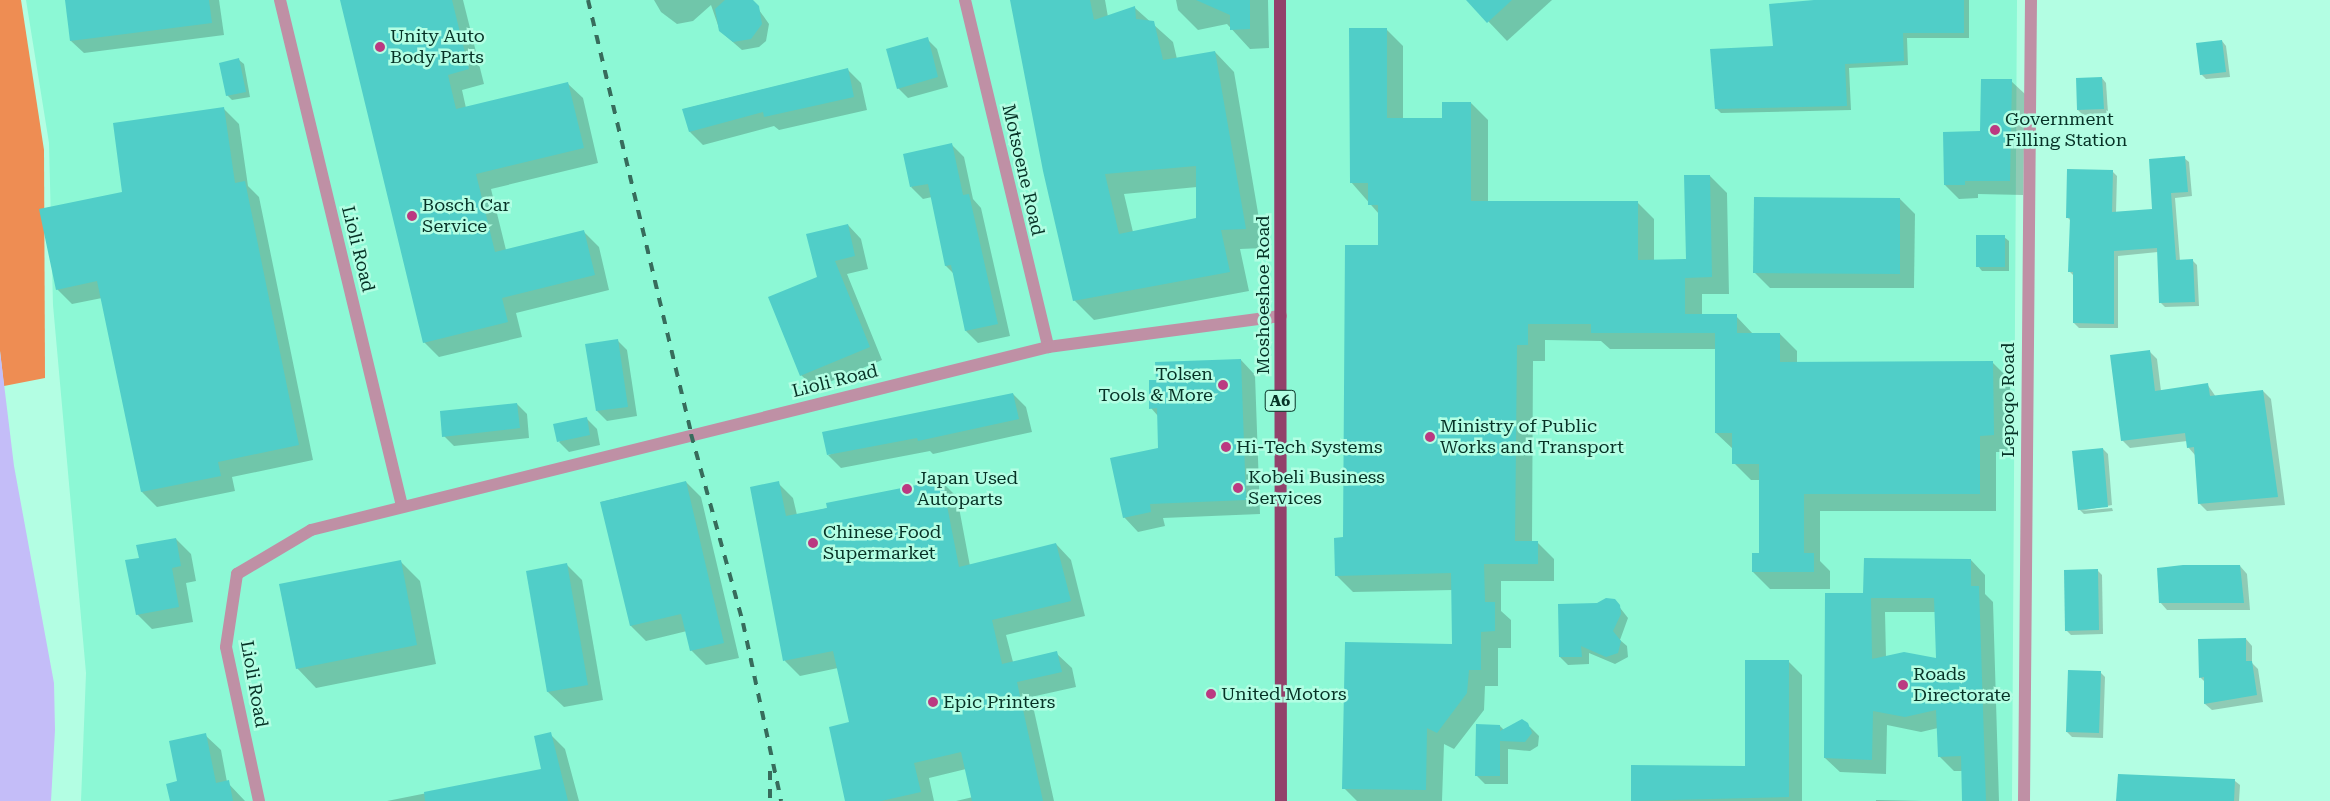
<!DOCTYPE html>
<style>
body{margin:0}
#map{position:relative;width:2330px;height:801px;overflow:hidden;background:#b3fee3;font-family:"Roboto Serif",serif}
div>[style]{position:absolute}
.built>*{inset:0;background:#8cf8d5}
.forest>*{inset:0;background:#ee8d53}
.water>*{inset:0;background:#c4bdf8}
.shadow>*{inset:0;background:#0003}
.building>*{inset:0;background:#50cec8}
.minor>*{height:12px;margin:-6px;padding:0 6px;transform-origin:6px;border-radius:6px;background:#bf90a5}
.major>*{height:12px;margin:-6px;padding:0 6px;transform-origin:6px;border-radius:6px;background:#92426b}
.rail>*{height:4px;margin-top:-2px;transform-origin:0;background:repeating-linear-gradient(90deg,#376c5c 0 9px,transparent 0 18px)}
.dots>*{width:14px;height:14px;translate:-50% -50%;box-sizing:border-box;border:2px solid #b3fee3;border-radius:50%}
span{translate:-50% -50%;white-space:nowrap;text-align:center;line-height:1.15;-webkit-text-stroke:5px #b3fee3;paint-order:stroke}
.shield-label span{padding:1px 4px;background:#b3fee3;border:1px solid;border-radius:4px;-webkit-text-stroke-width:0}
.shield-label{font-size:16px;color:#063226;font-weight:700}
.poi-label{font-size:18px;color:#063226}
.left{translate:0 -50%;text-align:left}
.right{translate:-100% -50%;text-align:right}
.street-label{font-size:18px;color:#063226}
</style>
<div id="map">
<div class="built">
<div style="clip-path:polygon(26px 0,2017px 0,2012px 801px,81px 801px,86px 673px,53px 305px,49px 143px)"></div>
</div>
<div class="forest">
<div style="clip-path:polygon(0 0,21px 0,44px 150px,45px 378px,4px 386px,0 351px)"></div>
</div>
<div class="water">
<div style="clip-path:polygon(0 351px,14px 466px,54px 683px,55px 730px,51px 801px,0 801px)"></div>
</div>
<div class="shadow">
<div style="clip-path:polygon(66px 0,219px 0,224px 35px,84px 53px,71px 41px)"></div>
<div style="clip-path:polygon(341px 0,463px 0,484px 84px,462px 90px,466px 108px,567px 83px,583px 98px,598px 163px,491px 189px,506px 250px,584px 232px,599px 247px,609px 290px,516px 313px,522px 337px,439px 357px,424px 342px)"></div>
<div style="clip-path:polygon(654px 0,752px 0,769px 24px,766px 41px,759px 47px,742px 50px,720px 31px,711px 5px,693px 21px,677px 24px,661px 12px)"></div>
<div style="clip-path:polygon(evenodd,1011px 0,1105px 0,1108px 17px,1135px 8px,1173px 42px,1177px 59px,1215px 52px,1234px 72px,1264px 248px,1240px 249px,1249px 291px,1094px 320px,1074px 300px,1011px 0,1197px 187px,1197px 219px,1133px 232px,1124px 194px,1197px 187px)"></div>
<div style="clip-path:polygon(1176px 0,1268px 0,1269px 48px,1250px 49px,1227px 24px,1198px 30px,1178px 10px)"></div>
<div style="clip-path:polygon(1468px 0,1552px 0,1507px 41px)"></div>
<div style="clip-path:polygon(1828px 0,1969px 0,1969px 38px,1907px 38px,1908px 65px,1849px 68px,1851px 110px,1721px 113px,1716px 108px,1774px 47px)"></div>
<div style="clip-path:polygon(1386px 29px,1403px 46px,1403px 119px,1443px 119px,1471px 103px,1488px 120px,1488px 202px,1637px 202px,1654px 219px,1654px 261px,1687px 261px,1710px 176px,1727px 193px,1729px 294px,1702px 294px,1702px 316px,1736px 316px,1753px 334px,1780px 334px,1797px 351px,1797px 363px,1993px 363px,2010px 380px,2010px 452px,1996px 452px,1996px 511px,1820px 511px,1820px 561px,1830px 571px,1830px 589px,1770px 589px,1753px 572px,1760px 554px,1760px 480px,1751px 480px,1734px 463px,1734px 450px,1716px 433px,1716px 349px,1610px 349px,1601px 341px,1545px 340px,1545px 361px,1533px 361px,1532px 542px,1537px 542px,1554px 559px,1554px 581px,1501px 581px,1501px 611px,1511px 620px,1511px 648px,1498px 648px,1498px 686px,1485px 686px,1484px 710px,1454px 749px,1444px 744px,1442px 801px,1357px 801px,1344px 788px,1453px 646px,1453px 590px,1353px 592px,1336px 575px,1345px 539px,1379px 247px,1379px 214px,1351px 182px)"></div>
<div style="clip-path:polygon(927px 39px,937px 49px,948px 87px,908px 98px,898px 88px)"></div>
<div style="clip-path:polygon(2222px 41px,2226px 46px,2230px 77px,2206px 79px,2201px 74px)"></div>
<div style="clip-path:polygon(239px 60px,244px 64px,250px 97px,232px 100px,227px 95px)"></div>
<div style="clip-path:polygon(847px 69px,861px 83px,867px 110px,779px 130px,774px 126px,703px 145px,690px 132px,684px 109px)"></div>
<div style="clip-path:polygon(2102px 78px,2106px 83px,2108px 113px,2083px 115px,2078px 110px)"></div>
<div style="clip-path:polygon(2011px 81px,2025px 94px,2023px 195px,1978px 194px,1978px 198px,1959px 199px,1945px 185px,1981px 132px)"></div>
<div style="clip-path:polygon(224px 109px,239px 124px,248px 186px,259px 197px,313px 460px,232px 477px,235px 491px,157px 507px,142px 492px,102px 298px,72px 304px,57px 289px,124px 193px)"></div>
<div style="clip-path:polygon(952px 145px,964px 157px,973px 199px,981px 208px,1010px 336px,978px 343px,966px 331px,954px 274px,946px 266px,932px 197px,923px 199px,911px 187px)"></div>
<div style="clip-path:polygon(2184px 158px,2189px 162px,2192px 196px,2175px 198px,2180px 261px,2192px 260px,2197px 265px,2199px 306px,2165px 307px,2160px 302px,2158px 252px,2118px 256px,2118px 328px,2079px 328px,2074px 323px,2074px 276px,2070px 272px,2071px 221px,2067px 217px,2112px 171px,2117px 176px,2116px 213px,2154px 210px)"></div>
<div style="clip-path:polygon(1900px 199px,1915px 214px,1914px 288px,1770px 288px,1755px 273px)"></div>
<div style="clip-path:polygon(848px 225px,861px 239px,868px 269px,847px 274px,882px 360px,815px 388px,801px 375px,818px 278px)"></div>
<div style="clip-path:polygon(2004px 237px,2009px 241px,2009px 271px,1982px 271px,1978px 266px)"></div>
<div style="clip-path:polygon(617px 340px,627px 350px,637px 416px,607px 421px,597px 411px)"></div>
<div style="clip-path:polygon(2149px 351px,2157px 359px,2161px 391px,2207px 384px,2216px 397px,2263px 391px,2271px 399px,2285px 505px,2207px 511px,2199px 503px,2195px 455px,2188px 447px,2187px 441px,2130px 448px,2122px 440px)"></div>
<div style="clip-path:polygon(1241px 360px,1255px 375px,1260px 514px,1163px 518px,1165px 526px,1138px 532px,1124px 517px,1159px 449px,1158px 416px,1151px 408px,1157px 381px)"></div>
<div style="clip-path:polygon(1013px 394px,1026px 407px,1032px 432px,933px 454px,930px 451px,841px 468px,828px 455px)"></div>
<div style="clip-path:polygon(517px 404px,527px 414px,529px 438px,454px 446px,444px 436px)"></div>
<div style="clip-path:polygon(586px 418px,597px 429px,600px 445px,569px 452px,559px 442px)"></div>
<div style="clip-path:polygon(2103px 449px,2108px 454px,2112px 505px,2081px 511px,2112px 508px,2113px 511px,2084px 514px,2079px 509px)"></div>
<div style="clip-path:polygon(686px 482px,701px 497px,739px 658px,706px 665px,691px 650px,687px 631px,646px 641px,631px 626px,601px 502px)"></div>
<div style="clip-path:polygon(942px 482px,957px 497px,970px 566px,1056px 544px,1071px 560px,1085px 616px,1006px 635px,1013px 662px,1056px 653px,1072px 668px,1076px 687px,1031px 697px,1054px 801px,956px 801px,973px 797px,966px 769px,929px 778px,934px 801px,847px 801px,850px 723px,838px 668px,800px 676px,785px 661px,778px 483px,793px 498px,797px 515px)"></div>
<div style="clip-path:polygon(176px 539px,191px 554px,196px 581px,186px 583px,193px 622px,152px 629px,137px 614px,140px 559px)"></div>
<div style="clip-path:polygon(evenodd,1971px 560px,1985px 575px,1985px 594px,1993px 602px,1999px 801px,1963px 801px,1962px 771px,1954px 771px,1939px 756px,1938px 728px,1921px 732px,1887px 725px,1886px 774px,1840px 772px,1825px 758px,1864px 595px,1971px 560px,1885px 612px,1936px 612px,1937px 660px,1886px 657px,1885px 612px)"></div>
<div style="clip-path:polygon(400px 561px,420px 581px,436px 664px,316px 688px,297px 668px)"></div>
<div style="clip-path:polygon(567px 565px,582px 580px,603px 700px,564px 707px,548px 692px)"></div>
<div style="clip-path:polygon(2240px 566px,2247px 574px,2250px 610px,2167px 610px,2160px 602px)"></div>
<div style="clip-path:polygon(2097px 570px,2102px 575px,2103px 634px,2071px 635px,2066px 630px)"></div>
<div style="clip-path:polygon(1614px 600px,1628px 618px,1620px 640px,1627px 646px,1628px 657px,1615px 664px,1589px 653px,1589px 664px,1568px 665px,1560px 657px,1597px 604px)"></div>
<div style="clip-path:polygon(2246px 639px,2252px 646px,2252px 663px,2258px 669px,2263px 702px,2212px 710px,2205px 704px,2205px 682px,2200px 677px)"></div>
<div style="clip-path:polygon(1788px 661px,1802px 675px,1802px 801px,1632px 801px,1746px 767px)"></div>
<div style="clip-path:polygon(2100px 672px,2105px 677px,2103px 738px,2072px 737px,2067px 732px)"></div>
<div style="clip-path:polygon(1500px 726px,1504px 730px,1530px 727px,1539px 736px,1538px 746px,1530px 751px,1508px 749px,1508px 784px,1485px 784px,1476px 775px)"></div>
<div style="clip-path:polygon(550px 734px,565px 749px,579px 801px,387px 801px,542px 770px)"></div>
<div style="clip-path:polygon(205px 735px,221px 750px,227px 782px,245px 801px,171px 801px)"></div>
<div style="clip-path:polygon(2235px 781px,2240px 785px,2239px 801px,2117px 801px)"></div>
<div style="clip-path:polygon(1876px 800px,1923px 801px,1876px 801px)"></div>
</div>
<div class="building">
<div style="clip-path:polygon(65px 0,209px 0,212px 23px,70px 41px)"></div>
<div style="clip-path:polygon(340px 0,452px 0,469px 69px,448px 75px,456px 109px,568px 82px,584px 148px,476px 174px,495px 252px,584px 230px,595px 275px,502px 298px,508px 322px,423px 343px)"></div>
<div style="clip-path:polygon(725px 0,753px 0,759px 6px,762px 24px,751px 39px,733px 42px,719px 31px,715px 9px)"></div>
<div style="clip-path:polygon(evenodd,1010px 0,1090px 0,1094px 20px,1135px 6px,1136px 19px,1154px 21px,1163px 60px,1215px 51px,1246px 229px,1221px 230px,1230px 272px,1073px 301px,1043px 171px,1010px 0,1196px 166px,1196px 218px,1119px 234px,1105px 174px,1196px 166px)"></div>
<div style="clip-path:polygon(1196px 0,1250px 0,1250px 29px,1230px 30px,1230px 15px)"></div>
<div style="clip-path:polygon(1466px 0,1512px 0,1487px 23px)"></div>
<div style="clip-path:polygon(1814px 0,1964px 0,1964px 33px,1903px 33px,1904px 61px,1845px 64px,1847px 106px,1715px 109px,1710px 49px,1773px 46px,1769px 4px)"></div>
<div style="clip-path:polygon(1349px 28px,1387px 28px,1387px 118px,1442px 118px,1442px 102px,1471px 102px,1471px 201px,1638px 201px,1638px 260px,1686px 259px,1684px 175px,1710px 175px,1712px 277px,1685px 278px,1685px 314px,1737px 314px,1737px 333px,1780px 333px,1780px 362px,1993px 361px,1994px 435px,1980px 436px,1980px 494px,1804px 494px,1804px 553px,1814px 553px,1814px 572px,1752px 572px,1752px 553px,1759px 553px,1759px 464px,1732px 464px,1732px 433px,1715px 433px,1715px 333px,1591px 333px,1591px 324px,1528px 324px,1528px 345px,1517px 345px,1515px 541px,1538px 541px,1538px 564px,1484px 564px,1485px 602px,1495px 602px,1495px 631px,1481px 632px,1481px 670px,1469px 670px,1467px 693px,1437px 733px,1427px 728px,1426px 790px,1342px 789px,1345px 642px,1452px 644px,1451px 573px,1335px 576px,1334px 538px,1343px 537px,1345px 245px,1378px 245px,1378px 205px,1368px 205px,1368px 183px,1350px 183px)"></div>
<div style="clip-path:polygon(928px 37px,938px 77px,897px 89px,886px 49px)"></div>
<div style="clip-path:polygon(2222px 40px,2226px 72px,2200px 75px,2196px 43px)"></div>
<div style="clip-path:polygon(239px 58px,246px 92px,226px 96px,219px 63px)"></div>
<div style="clip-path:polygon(848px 68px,854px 97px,764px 117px,763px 112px,689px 132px,682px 109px)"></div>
<div style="clip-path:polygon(2102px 77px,2104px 109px,2077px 110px,2076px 78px)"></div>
<div style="clip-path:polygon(1981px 79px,2012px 79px,2010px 181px,1965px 181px,1965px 185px,1944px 185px,1943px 132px,1980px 131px)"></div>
<div style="clip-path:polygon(224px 107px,235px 183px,245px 181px,299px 445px,218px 462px,221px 476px,141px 492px,97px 281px,56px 290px,39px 209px,122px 192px,113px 123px)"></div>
<div style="clip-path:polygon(952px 143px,963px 195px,969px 194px,998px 324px,965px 331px,951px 265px,945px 266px,928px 184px,910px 187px,903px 154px)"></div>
<div style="clip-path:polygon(2185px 156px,2188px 192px,2171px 193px,2176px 260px,2193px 259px,2195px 302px,2159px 303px,2157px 248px,2114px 251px,2114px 324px,2073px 323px,2073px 272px,2068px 272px,2070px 218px,2066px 218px,2067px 169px,2113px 170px,2112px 212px,2152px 209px,2149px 159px)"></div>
<div style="clip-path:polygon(1754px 197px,1900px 198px,1900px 274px,1753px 273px)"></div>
<div style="clip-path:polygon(848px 224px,855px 256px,835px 261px,870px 347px,800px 376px,768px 297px,817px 277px,806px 234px)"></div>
<div style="clip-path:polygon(1976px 235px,2005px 235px,2005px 267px,1976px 267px)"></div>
<div style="clip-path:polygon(618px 339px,628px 407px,596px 411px,585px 344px)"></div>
<div style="clip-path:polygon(2150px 350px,2155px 391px,2208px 383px,2210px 396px,2263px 390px,2278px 497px,2198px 504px,2194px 447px,2187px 448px,2185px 433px,2121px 441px,2110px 355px)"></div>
<div style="clip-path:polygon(1241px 359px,1246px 500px,1150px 504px,1151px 512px,1123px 518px,1110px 458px,1158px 448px,1157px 408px,1149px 409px,1149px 380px,1156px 380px,1155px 362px)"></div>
<div style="clip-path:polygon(1013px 393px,1019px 419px,918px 441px,917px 438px,827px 455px,822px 432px)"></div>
<div style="clip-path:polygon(517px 403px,520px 428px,442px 437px,440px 411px)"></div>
<div style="clip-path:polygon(587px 417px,590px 435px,557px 442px,553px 424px)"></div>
<div style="clip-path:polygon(2103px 448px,2108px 507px,2078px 510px,2072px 451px)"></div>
<div style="clip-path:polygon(942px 480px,959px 567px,1056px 543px,1071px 601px,992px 620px,1002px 664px,1057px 651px,1062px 672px,1017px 682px,1043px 801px,972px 801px,961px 752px,914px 763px,921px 792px,881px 801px,845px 801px,829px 727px,849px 722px,833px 651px,783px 661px,750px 487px,779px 481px,786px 516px,827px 508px,826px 503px)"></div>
<div style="clip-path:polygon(686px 481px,724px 643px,690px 651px,681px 614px,630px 626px,600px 502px)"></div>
<div style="clip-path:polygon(176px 538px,181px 566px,172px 568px,179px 607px,136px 615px,125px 560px,139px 558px,136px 545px)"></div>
<div style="clip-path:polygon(evenodd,1864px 558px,1971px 559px,1971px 586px,1979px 586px,1986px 801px,1962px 801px,1961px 756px,1938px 757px,1936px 710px,1905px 717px,1873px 711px,1872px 760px,1824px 758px,1825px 593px,1863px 593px,1864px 558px,1871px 598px,1934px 598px,1936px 658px,1904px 652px,1872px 659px,1871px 598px)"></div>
<div style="clip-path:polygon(401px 560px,417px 645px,296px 669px,279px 584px)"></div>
<div style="clip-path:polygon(567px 563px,588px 685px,547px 692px,526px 571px)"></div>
<div style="clip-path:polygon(2183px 565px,2240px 565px,2244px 603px,2159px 603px,2157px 568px)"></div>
<div style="clip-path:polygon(2098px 569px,2099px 630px,2065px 631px,2064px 570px)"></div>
<div style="clip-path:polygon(1606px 598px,1615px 599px,1620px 605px,1621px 614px,1613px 631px,1621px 641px,1618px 653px,1606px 657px,1581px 646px,1582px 657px,1559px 657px,1558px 604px,1597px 603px)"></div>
<div style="clip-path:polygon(2246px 638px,2246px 661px,2252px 661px,2257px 695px,2204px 704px,2204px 677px,2199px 678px,2198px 639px)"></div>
<div style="clip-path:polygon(1745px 660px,1789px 660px,1789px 797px,1631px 801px,1631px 765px,1745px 766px)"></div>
<div style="clip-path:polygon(2068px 670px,2101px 671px,2099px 733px,2066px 732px)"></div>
<div style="clip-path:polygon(1522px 719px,1528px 723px,1532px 733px,1525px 742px,1500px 741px,1500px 776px,1475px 776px,1476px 724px,1500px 725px,1500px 731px)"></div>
<div style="clip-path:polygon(551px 732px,568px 801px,425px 801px,424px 792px,541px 769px,534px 736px)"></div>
<div style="clip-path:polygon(206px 733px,216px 783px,229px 780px,233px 801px,170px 801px,166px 784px,177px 781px,169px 741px)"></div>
<div style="clip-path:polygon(2118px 774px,2235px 779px,2234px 801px,2116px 801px)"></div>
</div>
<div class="minor">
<div style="left:280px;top:0;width:520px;rotate:76.44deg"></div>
<div style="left:965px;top:0;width:357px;rotate:76.5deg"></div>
<div style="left:259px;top:801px;width:157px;rotate:-102.1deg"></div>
<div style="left:226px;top:647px;width:74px;rotate:-81.4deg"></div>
<div style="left:237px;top:574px;width:86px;rotate:-30.7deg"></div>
<div style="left:311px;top:530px;width:759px;rotate:-13.94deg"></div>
<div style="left:1048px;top:347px;width:235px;rotate:-7.6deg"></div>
<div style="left:2024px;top:801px;width:801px;rotate:-89.5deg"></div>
</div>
<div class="major">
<div style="left:1280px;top:0;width:801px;rotate:89.93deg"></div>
</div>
<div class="rail">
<div style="left:588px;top:0;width:446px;rotate:76.6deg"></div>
<div style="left:691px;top:434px;width:196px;rotate:74.6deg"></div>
<div style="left:743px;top:623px;width:182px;rotate:77.9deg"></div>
<div style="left:770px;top:771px;width:30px;rotate:90deg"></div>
</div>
<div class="dots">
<div style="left:380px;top:47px;background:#bb3981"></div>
<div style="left:1995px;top:130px;background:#bb3981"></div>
<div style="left:412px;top:216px;background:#bb3981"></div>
<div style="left:1223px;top:385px;background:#bb3981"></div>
<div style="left:1430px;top:437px;background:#bb3981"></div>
<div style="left:1226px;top:447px;background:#bb3981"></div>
<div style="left:1238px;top:488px;background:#bb3981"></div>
<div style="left:907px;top:489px;background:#bb3981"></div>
<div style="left:813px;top:543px;background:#bb3981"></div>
<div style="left:1903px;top:685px;background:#bb3981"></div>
<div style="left:1211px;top:694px;background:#bb3981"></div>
<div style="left:933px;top:702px;background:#bb3981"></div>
</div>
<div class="shield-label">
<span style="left:1280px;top:401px">A6</span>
</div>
<div class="poi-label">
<span class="left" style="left:390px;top:47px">Unity Auto<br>Body Parts</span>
<span class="left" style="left:2005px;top:130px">Government<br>Filling Station</span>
<span class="left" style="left:422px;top:216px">Bosch Car<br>Service</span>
<span class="right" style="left:1213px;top:385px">Tolsen<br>Tools &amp; More</span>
<span class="left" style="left:1440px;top:437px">Ministry of Public<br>Works and Transport</span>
<span class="left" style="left:1236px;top:447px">Hi-Tech Systems</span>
<span class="left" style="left:1248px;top:488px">Kobeli Business<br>Services</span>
<span class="left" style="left:917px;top:489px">Japan Used<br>Autoparts</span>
<span class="left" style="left:823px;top:543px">Chinese Food<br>Supermarket</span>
<span class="left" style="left:1913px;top:685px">Roads<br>Directorate</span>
<span class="left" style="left:1221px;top:694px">United Motors</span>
<span class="left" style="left:943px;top:702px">Epic Printers</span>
</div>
<div class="street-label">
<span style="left:1023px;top:170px;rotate:77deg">Motsoene Road</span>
<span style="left:358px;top:249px;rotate:76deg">Lioli Road</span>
<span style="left:1263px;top:295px;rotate:-90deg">Moshoeshoe Road</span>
<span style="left:835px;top:381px;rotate:-14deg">Lioli Road</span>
<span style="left:2008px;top:400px;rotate:-90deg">Lepoqo Road</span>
<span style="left:254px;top:684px;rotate:80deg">Lioli Road</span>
</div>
</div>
